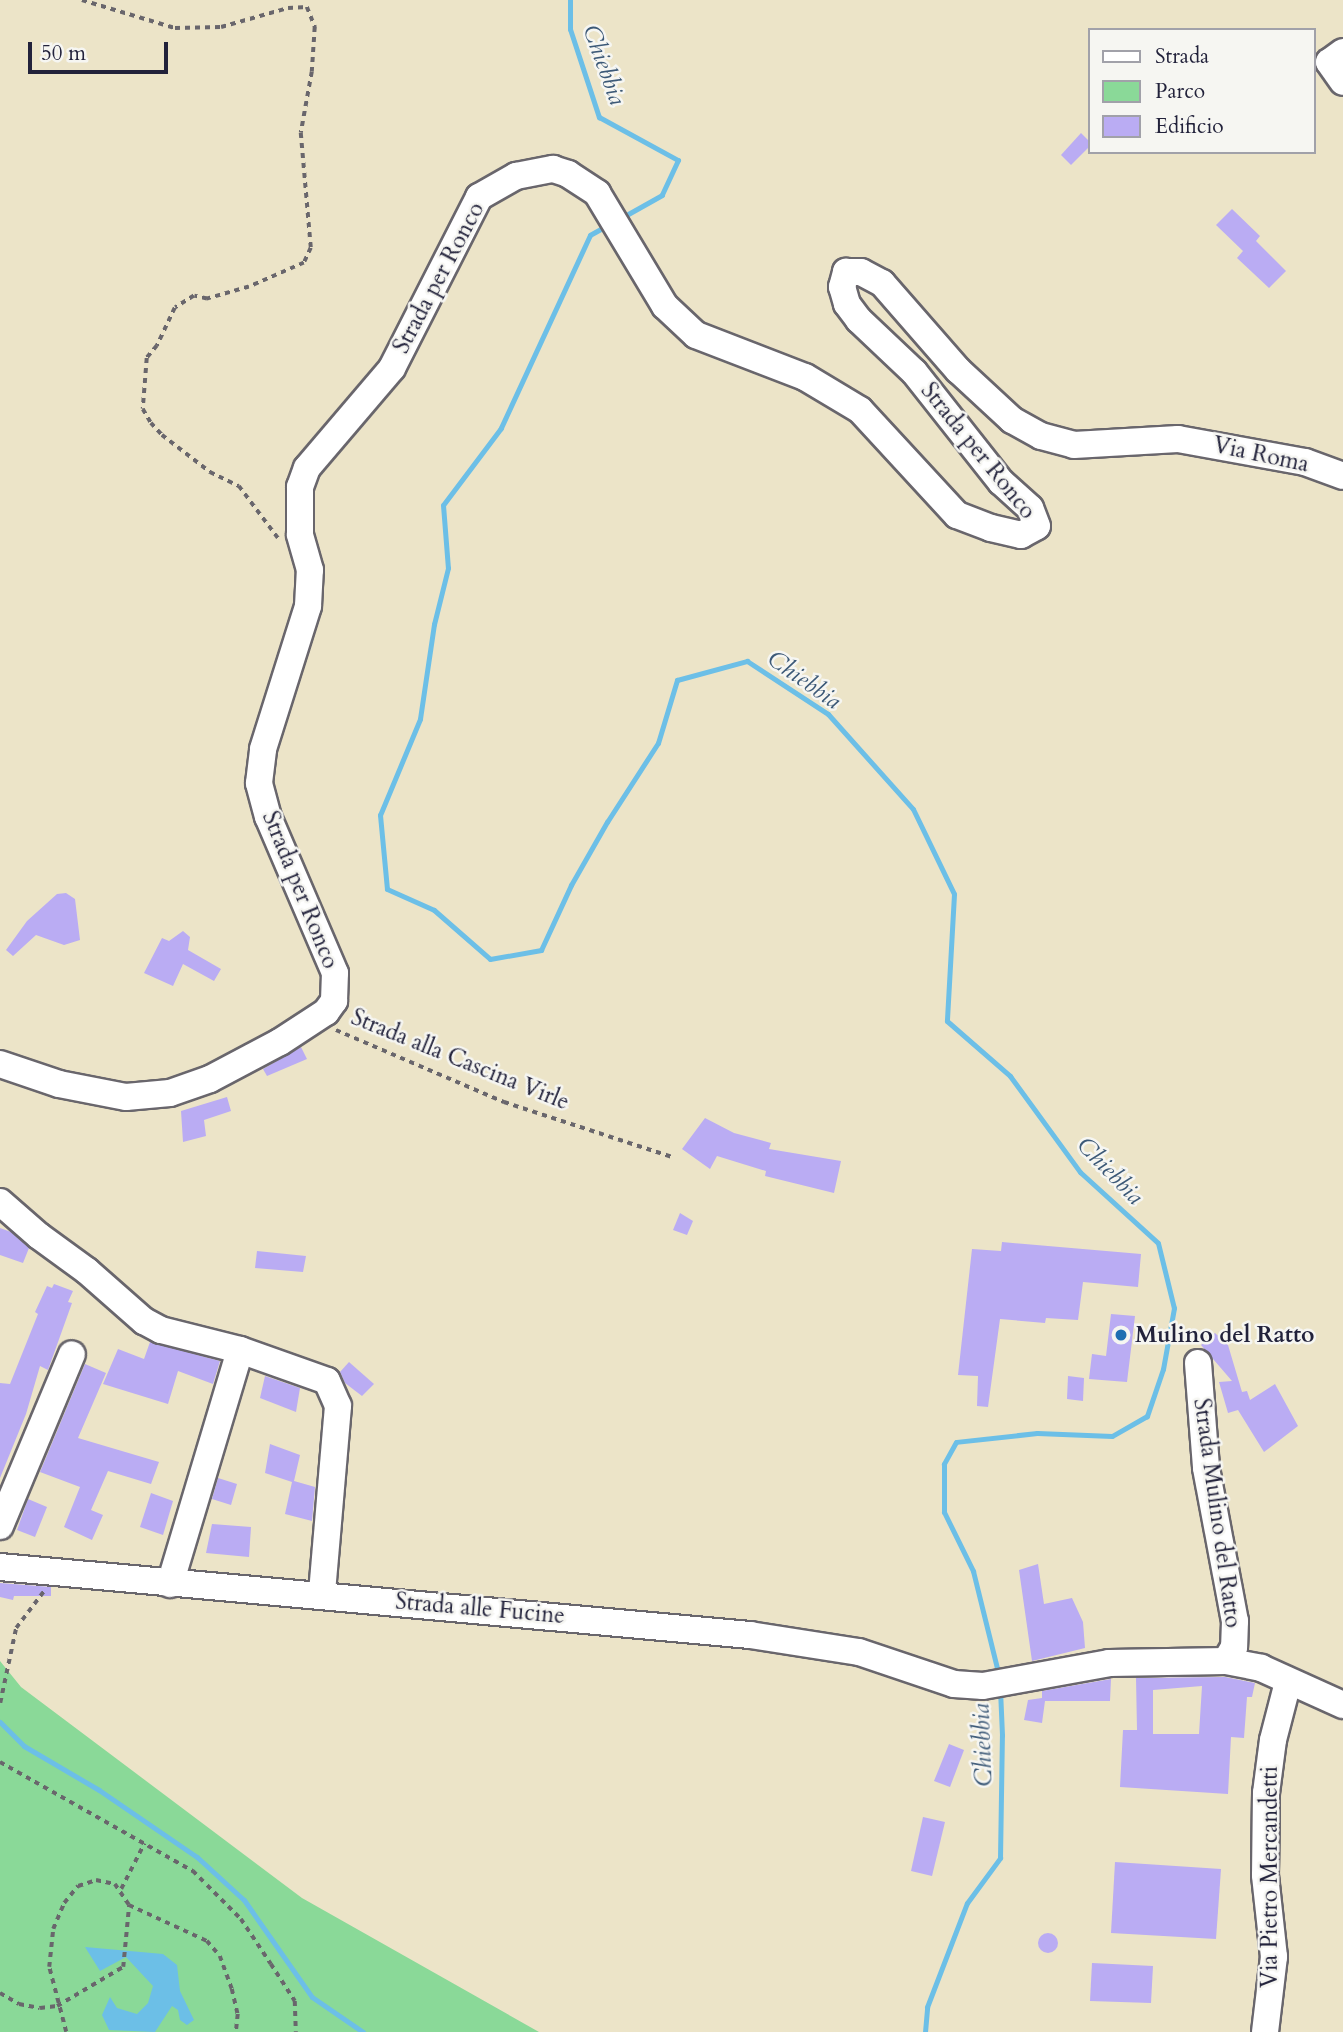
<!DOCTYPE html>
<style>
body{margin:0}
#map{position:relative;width:1343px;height:2032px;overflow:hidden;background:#ece4c8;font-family:Cardo,serif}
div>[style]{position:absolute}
.green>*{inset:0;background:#8ad998}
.water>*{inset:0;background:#6cbfe7}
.stream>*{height:5px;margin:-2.5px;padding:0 2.5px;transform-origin:2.5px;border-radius:2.5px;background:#6cbfe7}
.building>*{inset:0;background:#baacf3}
.round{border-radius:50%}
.path>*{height:3.5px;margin-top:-1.75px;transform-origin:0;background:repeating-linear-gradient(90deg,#69666c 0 5px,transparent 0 10px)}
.roads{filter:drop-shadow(2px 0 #69666c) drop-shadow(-2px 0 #69666c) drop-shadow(0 2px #69666c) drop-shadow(0 -2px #69666c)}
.minor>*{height:26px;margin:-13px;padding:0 13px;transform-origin:13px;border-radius:13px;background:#fff}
.dots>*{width:19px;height:19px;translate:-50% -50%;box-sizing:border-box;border:4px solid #f6f6f2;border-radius:50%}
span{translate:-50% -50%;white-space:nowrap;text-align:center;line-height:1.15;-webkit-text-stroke:5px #f6f6f2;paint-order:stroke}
.street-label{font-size:23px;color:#22223b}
.poi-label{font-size:23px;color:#22223b;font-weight:700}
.left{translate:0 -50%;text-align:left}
.water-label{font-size:24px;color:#3c5977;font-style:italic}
.legend{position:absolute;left:1088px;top:28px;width:228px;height:126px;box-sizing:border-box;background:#f6f6f2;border:2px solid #a1a1a9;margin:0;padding:9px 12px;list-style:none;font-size:21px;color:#22223b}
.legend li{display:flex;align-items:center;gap:14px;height:35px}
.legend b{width:35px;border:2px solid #a1a1a9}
.scale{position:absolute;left:28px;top:42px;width:140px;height:32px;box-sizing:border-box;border:4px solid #22223b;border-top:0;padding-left:9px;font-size:21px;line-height:24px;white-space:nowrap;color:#22223b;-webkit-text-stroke:5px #f6f6f2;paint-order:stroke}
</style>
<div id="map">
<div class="green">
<div style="clip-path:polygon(0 1661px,21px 1687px,302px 1898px,539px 2032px,0 2032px)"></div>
</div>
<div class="water">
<div style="clip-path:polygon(85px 1947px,163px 1954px,177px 1965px,180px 1991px,194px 2020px,187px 2025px,180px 2020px,178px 2010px,172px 2006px,155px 2032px,109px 2030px,102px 2015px,110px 1997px,117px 2008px,137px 2014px,148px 2003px,153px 1986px,126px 1957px,100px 1971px)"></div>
</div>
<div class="stream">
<div style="left:570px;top:0;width:29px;rotate:90deg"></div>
<div style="left:570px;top:29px;width:93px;rotate:71.8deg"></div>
<div style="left:599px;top:117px;width:90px;rotate:28.6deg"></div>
<div style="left:678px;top:160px;width:38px;rotate:115deg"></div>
<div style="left:662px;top:195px;width:47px;rotate:150.7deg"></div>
<div style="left:606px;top:226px;width:18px;rotate:151deg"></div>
<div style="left:590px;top:235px;width:213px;rotate:114.8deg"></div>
<div style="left:501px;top:428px;width:96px;rotate:127deg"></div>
<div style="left:443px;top:505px;width:63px;rotate:85.5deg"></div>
<div style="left:448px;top:568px;width:58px;rotate:104deg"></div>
<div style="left:434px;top:624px;width:96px;rotate:98.4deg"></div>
<div style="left:420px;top:719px;width:104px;rotate:112.6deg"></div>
<div style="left:380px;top:815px;width:74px;rotate:84.6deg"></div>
<div style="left:387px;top:889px;width:51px;rotate:24.1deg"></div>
<div style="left:434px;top:910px;width:74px;rotate:41.2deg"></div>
<div style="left:490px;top:959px;width:52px;rotate:-10deg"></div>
<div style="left:541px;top:950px;width:72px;rotate:-65.2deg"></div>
<div style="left:571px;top:885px;width:73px;rotate:-60.3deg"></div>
<div style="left:607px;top:822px;width:94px;rotate:-57.2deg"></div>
<div style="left:658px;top:743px;width:66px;rotate:-73.2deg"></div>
<div style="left:677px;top:680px;width:73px;rotate:-15.2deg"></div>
<div style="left:747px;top:661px;width:97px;rotate:33.2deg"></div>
<div style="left:828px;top:714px;width:127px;rotate:48.2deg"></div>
<div style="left:913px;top:809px;width:94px;rotate:64.2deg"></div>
<div style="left:954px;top:894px;width:127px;rotate:93.2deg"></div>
<div style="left:947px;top:1021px;width:84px;rotate:41.1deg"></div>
<div style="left:1010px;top:1076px;width:119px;rotate:53.9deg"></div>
<div style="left:1080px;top:1172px;width:105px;rotate:42.3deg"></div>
<div style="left:1158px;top:1243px;width:67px;rotate:76.2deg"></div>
<div style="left:1174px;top:1308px;width:62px;rotate:100.2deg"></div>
<div style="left:1163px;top:1369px;width:50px;rotate:108.8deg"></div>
<div style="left:1147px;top:1416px;width:40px;rotate:150.3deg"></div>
<div style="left:1112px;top:1436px;width:75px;rotate:-177.7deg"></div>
<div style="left:1037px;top:1433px;width:81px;rotate:173.7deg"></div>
<div style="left:956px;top:1442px;width:25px;rotate:119deg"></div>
<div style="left:944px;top:1464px;width:48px;rotate:90deg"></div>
<div style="left:944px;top:1512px;width:66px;rotate:63.8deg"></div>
<div style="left:973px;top:1571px;width:108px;rotate:76.1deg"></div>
<div style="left:0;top:1722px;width:34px;rotate:45deg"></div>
<div style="left:24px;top:1746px;width:87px;rotate:30.4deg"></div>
<div style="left:99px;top:1790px;width:119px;rotate:34.4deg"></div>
<div style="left:197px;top:1857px;width:64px;rotate:42.5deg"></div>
<div style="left:244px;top:1900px;width:118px;rotate:55deg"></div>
<div style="left:312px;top:1997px;width:62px;rotate:34.5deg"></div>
<div style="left:925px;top:2032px;width:25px;rotate:-85deg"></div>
<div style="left:927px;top:2007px;width:111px;rotate:-69deg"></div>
<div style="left:967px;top:1903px;width:56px;rotate:-53.7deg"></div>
<div style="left:1000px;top:1858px;width:123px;rotate:-89.1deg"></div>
<div style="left:1002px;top:1735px;width:45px;rotate:-92.5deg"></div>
</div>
<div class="building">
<div style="clip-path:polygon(1081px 133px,1089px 141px,1089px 147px,1071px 165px,1061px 155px)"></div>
<div style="clip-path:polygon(1232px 209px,1260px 236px,1256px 241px,1286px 271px,1269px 288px,1237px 258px,1243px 251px,1216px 225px)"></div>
<div style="clip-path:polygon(66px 893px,75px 899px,80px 940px,64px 945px,36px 935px,13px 956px,6px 950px,27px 921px,57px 894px)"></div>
<div style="clip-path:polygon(183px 931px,190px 937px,188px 950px,221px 969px,214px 981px,183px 964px,173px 986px,144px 973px,162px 938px,169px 941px)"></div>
<div style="clip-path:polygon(301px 1047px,307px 1059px,267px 1076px,263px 1069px)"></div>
<div style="clip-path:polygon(227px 1097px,231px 1111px,204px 1120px,206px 1136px,183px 1142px,181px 1111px)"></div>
<div style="clip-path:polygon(705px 1118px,734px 1133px,771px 1143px,769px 1149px,841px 1161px,834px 1193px,765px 1176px,766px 1171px,717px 1156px,710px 1169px,682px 1149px)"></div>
<div style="clip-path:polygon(680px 1213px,693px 1221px,687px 1235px,673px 1230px)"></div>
<div style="clip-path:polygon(0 1228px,11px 1232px,29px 1248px,23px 1263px,0 1255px)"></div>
<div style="clip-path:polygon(1002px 1242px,1141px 1254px,1138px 1287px,1083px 1282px,1078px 1320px,1046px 1318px,1045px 1323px,1000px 1319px,988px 1407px,977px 1406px,978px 1376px,958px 1375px,972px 1249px,1001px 1251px)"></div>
<div style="clip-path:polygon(257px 1251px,306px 1256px,303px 1272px,255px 1268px)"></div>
<div style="clip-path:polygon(54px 1284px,73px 1291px,68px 1302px,72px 1303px,48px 1370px,40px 1366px,26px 1414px,0 1478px,0 1383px,10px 1384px,38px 1314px,35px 1312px,47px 1286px,52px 1288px)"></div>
<div style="clip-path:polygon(1111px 1314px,1135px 1316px,1127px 1382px,1089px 1379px,1092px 1354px,1106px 1356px)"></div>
<div style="clip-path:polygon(1215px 1333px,1228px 1345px,1242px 1392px,1247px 1391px,1250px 1400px,1275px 1384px,1298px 1426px,1264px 1452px,1238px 1410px,1228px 1413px,1219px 1382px,1232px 1381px,1201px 1345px)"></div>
<div style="clip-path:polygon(150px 1342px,220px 1361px,213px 1384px,178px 1371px,168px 1404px,103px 1384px,118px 1349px,144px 1359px)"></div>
<div style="clip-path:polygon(349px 1362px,374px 1384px,362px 1396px,345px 1383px,340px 1372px)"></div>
<div style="clip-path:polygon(85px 1364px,106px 1373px,78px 1438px,159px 1462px,151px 1484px,108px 1471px,91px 1510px,103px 1515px,92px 1540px,64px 1527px,80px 1487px,40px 1472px)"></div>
<div style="clip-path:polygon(265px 1376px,300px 1388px,296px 1412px,260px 1398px)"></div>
<div style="clip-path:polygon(1068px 1376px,1084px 1378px,1083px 1401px,1067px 1399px)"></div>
<div style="clip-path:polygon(270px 1444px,300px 1455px,294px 1481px,315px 1487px,312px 1521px,285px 1514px,292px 1482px,265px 1473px)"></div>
<div style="clip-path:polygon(218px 1478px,237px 1484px,231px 1505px,212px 1499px)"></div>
<div style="clip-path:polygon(151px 1493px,173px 1501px,163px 1535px,140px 1527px)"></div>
<div style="clip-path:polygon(28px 1499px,47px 1507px,35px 1537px,17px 1530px)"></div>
<div style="clip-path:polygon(212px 1524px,251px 1527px,249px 1557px,206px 1553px)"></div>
<div style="clip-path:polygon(1038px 1564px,1044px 1604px,1072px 1598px,1083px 1622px,1085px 1648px,1032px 1661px,1019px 1570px)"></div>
<div style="clip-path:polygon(0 1583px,51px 1587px,51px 1596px,14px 1596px,13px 1600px,0 1597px)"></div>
<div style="clip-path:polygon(evenodd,1225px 1677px,1255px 1683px,1252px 1697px,1247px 1697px,1244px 1738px,1231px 1737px,1228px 1794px,1120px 1787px,1123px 1730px,1137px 1730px,1136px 1678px,1225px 1677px,1202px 1686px,1199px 1734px,1153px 1734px,1153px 1690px,1202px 1686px)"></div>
<div style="clip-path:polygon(1111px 1679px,1110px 1701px,1045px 1701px,1042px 1723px,1024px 1720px,1028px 1700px,1042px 1698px,1042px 1691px)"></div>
<div style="clip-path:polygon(949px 1744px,964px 1750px,950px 1787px,934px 1781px)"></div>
<div style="clip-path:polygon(923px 1817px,945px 1822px,932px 1876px,911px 1871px)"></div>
<div style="clip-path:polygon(1115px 1862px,1221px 1869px,1216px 1939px,1111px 1933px)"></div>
<div class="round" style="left:1038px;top:1933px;width:20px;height:20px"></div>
<div style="clip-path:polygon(1092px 1963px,1153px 1966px,1151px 2003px,1090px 2001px)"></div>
</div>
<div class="path">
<div style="left:82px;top:0;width:97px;rotate:16.8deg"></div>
<div style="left:175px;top:28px;width:46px;rotate:-1.2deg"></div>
<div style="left:221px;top:27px;width:70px;rotate:-15.8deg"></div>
<div style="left:288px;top:8px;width:19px;rotate:-3deg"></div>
<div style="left:307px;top:7px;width:22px;rotate:68deg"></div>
<div style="left:315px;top:27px;width:45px;rotate:93.8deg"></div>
<div style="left:312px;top:72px;width:62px;rotate:100.2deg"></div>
<div style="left:301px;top:133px;width:115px;rotate:85deg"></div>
<div style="left:311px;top:248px;width:17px;rotate:115deg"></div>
<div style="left:304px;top:263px;width:60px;rotate:156.4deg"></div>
<div style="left:249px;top:287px;width:44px;rotate:164.1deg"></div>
<div style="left:207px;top:299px;width:13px;rotate:-167deg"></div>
<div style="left:194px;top:296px;width:22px;rotate:148deg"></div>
<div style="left:175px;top:308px;width:42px;rotate:115.3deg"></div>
<div style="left:157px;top:346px;width:16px;rotate:130deg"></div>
<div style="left:147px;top:358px;width:51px;rotate:94.5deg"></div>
<div style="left:143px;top:409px;width:16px;rotate:60deg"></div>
<div style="left:151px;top:423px;width:16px;rotate:47deg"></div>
<div style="left:162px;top:435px;width:61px;rotate:37.6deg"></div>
<div style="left:210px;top:472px;width:32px;rotate:26deg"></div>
<div style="left:239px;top:486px;width:65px;rotate:53.1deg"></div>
<div style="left:336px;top:1030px;width:183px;rotate:23.2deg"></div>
<div style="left:504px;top:1102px;width:177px;rotate:18.1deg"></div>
<div style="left:0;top:1703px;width:77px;rotate:-78deg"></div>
<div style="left:16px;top:1628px;width:46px;rotate:-52.9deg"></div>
<div style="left:0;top:1762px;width:222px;rotate:29.5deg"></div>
<div style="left:193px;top:1871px;width:68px;rotate:45deg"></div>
<div style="left:241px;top:1919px;width:54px;rotate:56.3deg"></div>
<div style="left:271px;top:1964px;width:44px;rotate:57deg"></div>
<div style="left:295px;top:2001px;width:31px;rotate:88deg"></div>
<div style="left:121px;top:1889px;width:51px;rotate:-62.9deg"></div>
<div style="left:0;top:1993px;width:22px;rotate:30deg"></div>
<div style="left:19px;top:2004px;width:21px;rotate:11deg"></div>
<div style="left:40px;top:2008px;width:17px;rotate:-7deg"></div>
<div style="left:57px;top:2006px;width:77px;rotate:-30.6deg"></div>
<div style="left:123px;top:1967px;width:62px;rotate:-84.5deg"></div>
<div style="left:66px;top:2032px;width:67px;rotate:-104.7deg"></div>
<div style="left:49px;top:1967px;width:38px;rotate:-84deg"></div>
<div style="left:53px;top:1929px;width:28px;rotate:-67deg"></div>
<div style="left:64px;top:1903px;width:22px;rotate:-51deg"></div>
<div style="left:78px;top:1886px;width:19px;rotate:-18deg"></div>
<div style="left:96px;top:1880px;width:19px;rotate:12deg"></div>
<div style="left:115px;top:1884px;width:25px;rotate:56deg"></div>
<div style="left:129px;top:1905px;width:86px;rotate:24.8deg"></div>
<div style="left:207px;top:1941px;width:20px;rotate:49deg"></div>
<div style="left:220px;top:1956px;width:35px;rotate:70deg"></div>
<div style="left:232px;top:1989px;width:26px;rotate:77deg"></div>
<div style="left:238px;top:2014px;width:18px;rotate:96deg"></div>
</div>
<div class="roads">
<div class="minor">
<div style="left:1343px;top:52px;width:17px;rotate:144deg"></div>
<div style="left:1329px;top:62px;width:24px;rotate:55deg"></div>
<div style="left:0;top:1064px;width:62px;rotate:18.7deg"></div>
<div style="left:59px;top:1084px;width:68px;rotate:11deg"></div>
<div style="left:126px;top:1097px;width:44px;rotate:-5.2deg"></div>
<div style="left:170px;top:1093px;width:42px;rotate:-19.3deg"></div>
<div style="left:210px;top:1079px;width:79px;rotate:-27.9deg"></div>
<div style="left:280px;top:1042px;width:55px;rotate:-33.1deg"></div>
<div style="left:326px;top:1012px;width:14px;rotate:-54deg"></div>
<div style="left:334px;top:1001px;width:28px;rotate:-88deg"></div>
<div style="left:335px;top:973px;width:170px;rotate:-113.2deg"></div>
<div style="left:268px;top:817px;width:35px;rotate:-105deg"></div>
<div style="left:259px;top:783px;width:34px;rotate:-83deg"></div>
<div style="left:263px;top:749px;width:150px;rotate:-72.5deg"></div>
<div style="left:308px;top:606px;width:36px;rotate:-87deg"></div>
<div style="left:310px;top:570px;width:37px;rotate:-106deg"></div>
<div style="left:300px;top:534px;width:47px;rotate:-90deg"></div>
<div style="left:300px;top:487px;width:20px;rotate:-70deg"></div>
<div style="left:307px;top:468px;width:131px;rotate:-49.6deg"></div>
<div style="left:392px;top:368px;width:192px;rotate:-63deg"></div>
<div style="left:479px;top:197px;width:43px;rotate:-29.6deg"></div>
<div style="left:516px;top:176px;width:38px;rotate:-11deg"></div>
<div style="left:553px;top:169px;width:16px;rotate:18deg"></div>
<div style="left:568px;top:174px;width:35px;rotate:33deg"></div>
<div style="left:597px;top:193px;width:132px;rotate:59deg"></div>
<div style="left:665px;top:306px;width:42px;rotate:43.1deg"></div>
<div style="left:696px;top:335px;width:117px;rotate:21.1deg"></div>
<div style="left:805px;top:377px;width:64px;rotate:31deg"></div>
<div style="left:860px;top:410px;width:143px;rotate:47.3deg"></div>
<div style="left:957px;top:515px;width:36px;rotate:21deg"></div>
<div style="left:991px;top:528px;width:31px;rotate:13deg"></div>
<div style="left:1021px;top:535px;width:18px;rotate:-29deg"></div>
<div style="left:1037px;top:526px;width:19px;rotate:-111deg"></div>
<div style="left:1030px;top:508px;width:39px;rotate:-138deg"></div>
<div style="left:1001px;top:482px;width:140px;rotate:-128.3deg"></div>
<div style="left:914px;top:372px;width:76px;rotate:-136.6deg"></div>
<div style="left:859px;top:320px;width:20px;rotate:-127deg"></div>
<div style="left:847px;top:304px;width:18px;rotate:-106deg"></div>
<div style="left:842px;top:287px;width:16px;rotate:-75deg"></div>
<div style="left:846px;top:272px;width:15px"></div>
<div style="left:861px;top:272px;width:24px;rotate:28deg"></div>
<div style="left:882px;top:283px;width:116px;rotate:48.9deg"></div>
<div style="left:958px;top:370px;width:74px;rotate:42.8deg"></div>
<div style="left:1012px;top:420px;width:33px;rotate:29deg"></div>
<div style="left:1041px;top:436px;width:34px;rotate:15deg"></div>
<div style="left:1074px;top:445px;width:104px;rotate:-3.3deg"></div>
<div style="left:1178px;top:439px;width:129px;rotate:10.3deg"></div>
<div style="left:1305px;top:462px;width:40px;rotate:20.2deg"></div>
<div style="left:0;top:1202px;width:52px;rotate:41.1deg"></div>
<div style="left:39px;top:1236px;width:59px;rotate:36.1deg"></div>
<div style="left:87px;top:1271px;width:76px;rotate:41.3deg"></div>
<div style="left:144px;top:1321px;width:19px;rotate:28deg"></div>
<div style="left:161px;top:1330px;width:81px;rotate:14.2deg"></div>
<div style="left:240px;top:1350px;width:92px;rotate:19.6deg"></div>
<div style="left:327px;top:1381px;width:27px;rotate:66deg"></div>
<div style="left:338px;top:1406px;width:189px;rotate:94.9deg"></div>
<div style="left:1198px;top:1363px;width:105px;rotate:85.6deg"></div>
<div style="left:1206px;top:1468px;width:156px;rotate:79.3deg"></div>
<div style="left:1235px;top:1621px;width:26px;rotate:92deg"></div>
<div style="left:1234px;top:1647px;width:16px;rotate:120deg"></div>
<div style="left:0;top:1526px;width:186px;rotate:-67.3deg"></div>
<div style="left:0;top:1567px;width:753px;rotate:5.18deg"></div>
<div style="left:750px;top:1635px;width:110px;rotate:8.9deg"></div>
<div style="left:859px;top:1652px;width:100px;rotate:18.6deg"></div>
<div style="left:954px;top:1684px;width:29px;rotate:4deg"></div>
<div style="left:983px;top:1686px;width:128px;rotate:-10.3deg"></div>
<div style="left:1109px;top:1663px;width:117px;rotate:-1deg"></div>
<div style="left:1226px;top:1661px;width:36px;rotate:11deg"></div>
<div style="left:1261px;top:1668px;width:90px;rotate:24.3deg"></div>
<div style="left:170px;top:1584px;width:244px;rotate:-73.3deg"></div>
<div style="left:1265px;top:2032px;width:76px;rotate:-83.2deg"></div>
<div style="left:1274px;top:1957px;width:82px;rotate:-96.3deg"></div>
<div style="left:1265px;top:1875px;width:82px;rotate:-89.3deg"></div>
<div style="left:1266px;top:1793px;width:53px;rotate:-82.5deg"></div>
<div style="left:1273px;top:1740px;width:60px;rotate:-75.5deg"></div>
</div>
</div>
<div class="dots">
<div style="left:1121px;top:1335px;background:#1f6fb2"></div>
</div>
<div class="street-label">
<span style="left:439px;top:278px;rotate:-62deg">Strada per Ronco</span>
<span style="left:978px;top:451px;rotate:51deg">Strada per Ronco</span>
<span style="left:1261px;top:455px;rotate:12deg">Via Roma</span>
<span style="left:300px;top:890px;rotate:68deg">Strada per Ronco</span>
<span style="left:460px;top:1060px;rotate:22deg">Strada alla Cascina Virle</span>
<span style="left:1217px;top:1513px;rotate:82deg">Strada Mulino del Ratto</span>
<span style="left:480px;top:1609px;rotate:5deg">Strada alle Fucine</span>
<span style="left:1270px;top:1877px;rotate:-90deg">Via Pietro Mercandetti</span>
</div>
<div class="poi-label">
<span class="left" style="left:1135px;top:1335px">Mulino del Ratto</span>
</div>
<div class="water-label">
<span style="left:604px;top:65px;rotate:70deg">Chiebbia</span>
<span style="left:804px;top:680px;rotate:35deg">Chiebbia</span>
<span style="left:1110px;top:1171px;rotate:46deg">Chiebbia</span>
<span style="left:983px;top:1745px;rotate:-92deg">Chiebbia</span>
</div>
<ul class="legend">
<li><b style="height:9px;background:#fff"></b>Strada</li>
<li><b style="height:19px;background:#8ad998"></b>Parco</li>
<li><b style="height:19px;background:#baacf3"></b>Edificio</li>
</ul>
<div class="scale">50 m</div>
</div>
